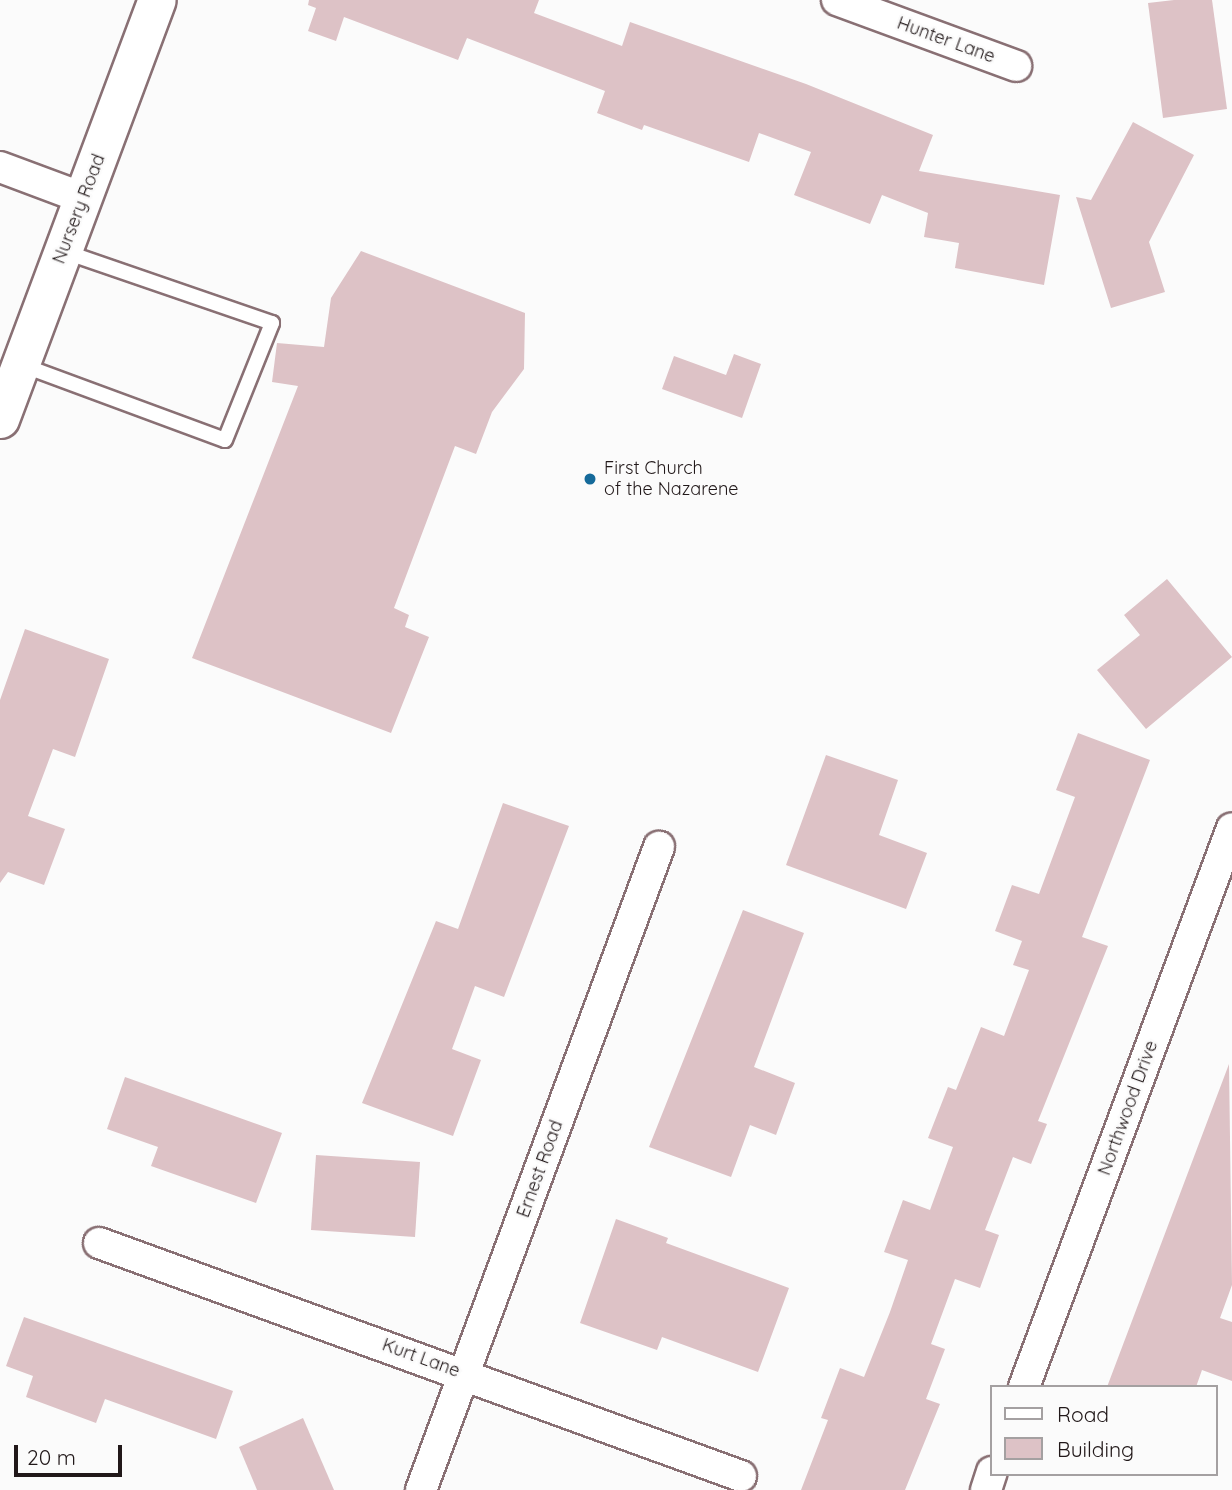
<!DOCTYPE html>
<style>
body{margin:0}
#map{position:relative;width:1232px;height:1490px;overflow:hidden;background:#fbfbfb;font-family:Quicksand,sans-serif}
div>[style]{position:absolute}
.building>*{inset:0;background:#ddc2c6}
.roads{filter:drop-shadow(2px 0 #897074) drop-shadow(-2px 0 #897074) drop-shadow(0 2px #897074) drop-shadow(0 -2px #897074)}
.service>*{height:14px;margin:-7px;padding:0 7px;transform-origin:7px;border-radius:7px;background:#fff}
.minor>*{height:30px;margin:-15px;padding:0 15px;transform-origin:15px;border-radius:15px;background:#fff}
.tertiary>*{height:37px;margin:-18.5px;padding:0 18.5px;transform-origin:18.5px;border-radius:18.5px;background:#fff}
.dots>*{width:19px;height:19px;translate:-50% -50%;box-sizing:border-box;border:4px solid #fbfbfb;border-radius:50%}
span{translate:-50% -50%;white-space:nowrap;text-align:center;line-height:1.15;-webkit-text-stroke:5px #fbfbfb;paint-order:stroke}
.street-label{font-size:18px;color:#211819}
.poi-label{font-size:18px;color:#211819}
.left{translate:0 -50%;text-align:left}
.legend{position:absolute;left:990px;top:1385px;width:228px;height:91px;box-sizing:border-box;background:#fbfbfb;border:2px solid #a4a0a1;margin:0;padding:9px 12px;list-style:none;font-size:21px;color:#211819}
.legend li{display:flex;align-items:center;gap:14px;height:35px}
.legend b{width:35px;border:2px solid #a4a0a1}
.scale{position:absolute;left:14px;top:1445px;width:108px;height:32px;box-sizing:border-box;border:4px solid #211819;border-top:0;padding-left:9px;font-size:21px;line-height:24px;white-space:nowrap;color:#211819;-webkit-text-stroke:5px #fbfbfb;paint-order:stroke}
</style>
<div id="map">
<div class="building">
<div style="clip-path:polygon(309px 0,539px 0,534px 13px,622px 46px,630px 22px,806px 84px,933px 135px,919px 171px,1060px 195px,1044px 285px,955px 268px,959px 243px,924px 237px,928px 213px,882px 195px,870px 224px,794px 195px,811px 152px,759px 133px,749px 162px,644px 125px,642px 130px,597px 113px,605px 91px,467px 38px,458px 60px,344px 17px,336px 41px,308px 31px,316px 8px,308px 5px)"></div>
<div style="clip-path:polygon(1174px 0,1212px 0,1227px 109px,1163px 118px,1148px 3px)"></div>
<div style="clip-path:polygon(1133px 122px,1194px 155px,1149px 242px,1165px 292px,1111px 308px,1076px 197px,1091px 200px)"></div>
<div style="clip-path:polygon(361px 251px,525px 313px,524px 369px,492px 412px,476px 454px,455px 446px,394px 608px,409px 615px,405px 627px,429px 637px,391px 733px,192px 658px,298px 386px,272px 382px,277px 343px,324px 347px,331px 298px)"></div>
<div style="clip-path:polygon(734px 354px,761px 364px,742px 418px,662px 389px,674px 356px,726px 375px)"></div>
<div style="clip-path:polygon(1167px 579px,1232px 657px,1146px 729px,1097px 670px,1140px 635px,1124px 615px)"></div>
<div style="clip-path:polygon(25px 629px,109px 659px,75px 757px,53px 749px,28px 816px,65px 829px,44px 885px,8px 872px,0 883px,0 700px)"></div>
<div style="clip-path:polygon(1078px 733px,1150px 760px,1082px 937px,1108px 946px,1038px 1121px,1047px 1124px,1031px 1164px,1013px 1157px,985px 1230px,999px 1235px,980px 1288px,955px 1279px,931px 1344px,945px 1349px,926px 1399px,940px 1404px,905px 1490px,801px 1490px,828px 1420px,821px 1418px,840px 1368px,864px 1377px,890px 1312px,908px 1260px,884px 1252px,903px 1200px,930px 1210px,953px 1147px,928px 1138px,948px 1087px,956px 1090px,981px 1027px,1004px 1036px,1029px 970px,1013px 965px,1022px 941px,995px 931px,1012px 885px,1039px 894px,1075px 797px,1056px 790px)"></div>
<div style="clip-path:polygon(826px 755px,898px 780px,879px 835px,927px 853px,906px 909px,786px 865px)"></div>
<div style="clip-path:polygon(503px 803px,569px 826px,504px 997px,475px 986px,452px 1049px,481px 1060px,453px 1136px,362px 1103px,436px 921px,458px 929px)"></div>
<div style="clip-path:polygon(743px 910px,804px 933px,754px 1067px,795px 1083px,776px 1135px,750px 1125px,731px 1177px,649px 1147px)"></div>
<div style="clip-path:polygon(1229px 1064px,1232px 1285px,1220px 1318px,1232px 1322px,1232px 1381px,1202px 1370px,1196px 1387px,1107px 1387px)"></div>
<div style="clip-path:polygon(125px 1077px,282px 1133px,256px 1203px,151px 1166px,158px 1147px,107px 1129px)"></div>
<div style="clip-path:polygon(316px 1155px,420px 1162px,415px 1237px,311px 1230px)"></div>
<div style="clip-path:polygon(616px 1219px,668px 1238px,666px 1243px,789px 1288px,758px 1372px,662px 1337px,657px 1350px,580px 1323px)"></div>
<div style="clip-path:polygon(24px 1317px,233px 1391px,216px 1439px,105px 1399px,96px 1423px,26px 1397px,33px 1376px,6px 1366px)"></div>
<div style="clip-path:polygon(303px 1418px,334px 1490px,257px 1490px,239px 1447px)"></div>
</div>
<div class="roads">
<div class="service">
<div style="left:22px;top:365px;width:216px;rotate:20.3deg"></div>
<div style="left:225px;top:440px;width:126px;rotate:-68.1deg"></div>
<div style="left:272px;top:323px;width:221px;rotate:-161deg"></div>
</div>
<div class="minor">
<div style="left:837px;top:0;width:191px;rotate:20.2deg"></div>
<div style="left:0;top:167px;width:89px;rotate:20.5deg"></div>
<div style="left:99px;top:1243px;width:683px;rotate:19.95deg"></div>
<div style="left:1024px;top:1387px;width:596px;rotate:-69.59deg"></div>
<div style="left:421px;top:1490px;width:686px;rotate:-69.69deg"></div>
<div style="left:986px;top:1490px;width:19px;rotate:-72deg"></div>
</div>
<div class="tertiary">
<div style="left:0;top:419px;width:447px;rotate:-69.5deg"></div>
</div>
</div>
<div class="dots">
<div style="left:590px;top:479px;background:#156a9a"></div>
</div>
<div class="street-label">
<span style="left:946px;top:40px;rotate:20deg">Hunter Lane</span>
<span style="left:79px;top:209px;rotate:-69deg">Nursery Road</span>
<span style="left:1128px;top:1108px;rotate:-70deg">Northwood Drive</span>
<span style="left:540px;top:1169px;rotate:-70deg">Ernest Road</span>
<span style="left:421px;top:1358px;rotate:20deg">Kurt Lane</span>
</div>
<div class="poi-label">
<span class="left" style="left:604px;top:479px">First Church<br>of the Nazarene</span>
</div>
<ul class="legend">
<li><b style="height:9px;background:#fff"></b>Road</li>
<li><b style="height:19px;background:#ddc2c6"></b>Building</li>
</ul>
<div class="scale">20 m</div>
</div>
